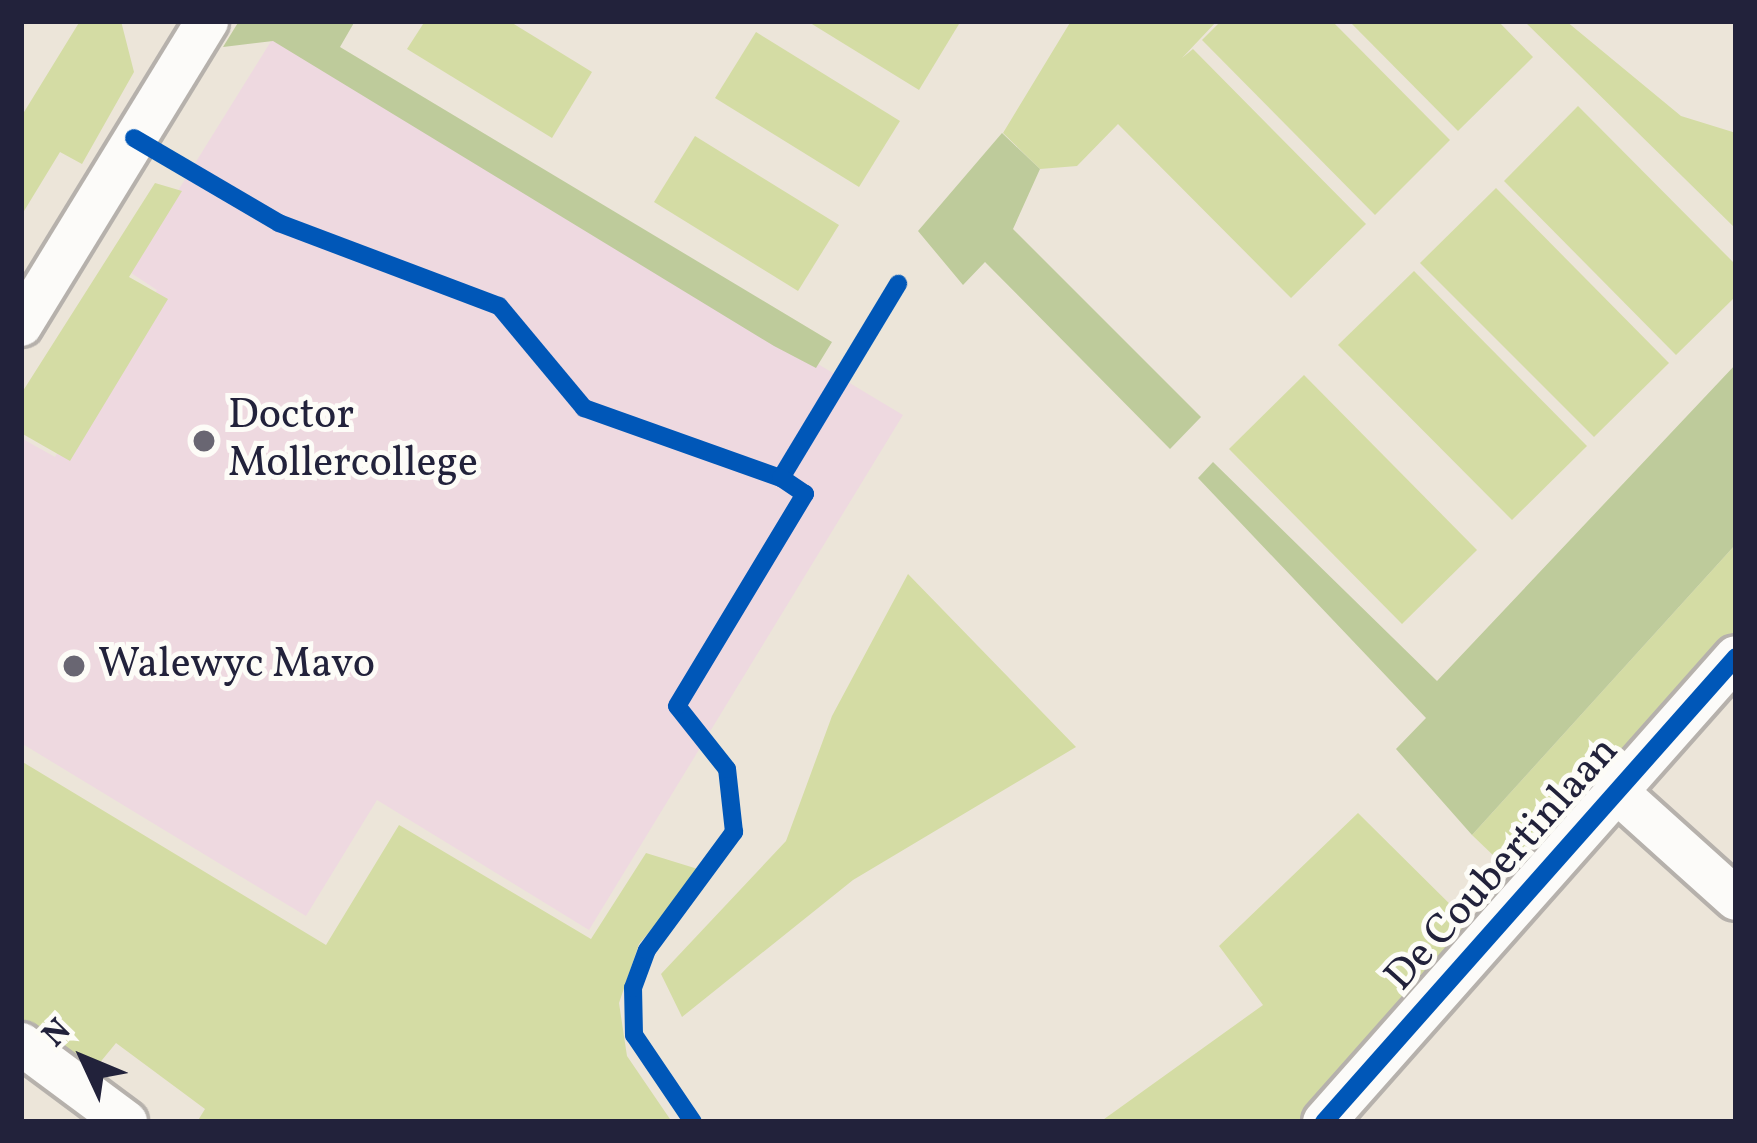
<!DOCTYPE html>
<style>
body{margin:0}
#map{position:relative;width:1757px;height:1143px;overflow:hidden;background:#ece5d9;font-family:Vollkorn,serif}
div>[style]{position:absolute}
.built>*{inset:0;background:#eed9e0}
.green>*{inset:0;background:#d4dca4}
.forest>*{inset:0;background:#becb9b}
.roads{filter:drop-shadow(3px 0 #b6b1ac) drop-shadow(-3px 0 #b6b1ac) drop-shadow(0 3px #b6b1ac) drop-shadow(0 -3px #b6b1ac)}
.minor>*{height:42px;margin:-21px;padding:0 21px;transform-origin:21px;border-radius:21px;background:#fcfbf9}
.cycleway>*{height:18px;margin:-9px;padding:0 9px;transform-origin:9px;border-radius:9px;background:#0057b8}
.dots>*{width:33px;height:33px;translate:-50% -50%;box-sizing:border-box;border:6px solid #fdfcf7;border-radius:50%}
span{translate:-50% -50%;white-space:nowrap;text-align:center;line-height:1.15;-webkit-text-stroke:10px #fdfcf7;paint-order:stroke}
.poi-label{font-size:42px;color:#22223b}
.left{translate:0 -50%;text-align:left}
.street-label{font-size:42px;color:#22223b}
.frame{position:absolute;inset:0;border:24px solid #22223b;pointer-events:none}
.north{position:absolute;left:24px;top:999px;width:120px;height:120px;-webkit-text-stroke:9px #fdfcf7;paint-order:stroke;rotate:314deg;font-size:33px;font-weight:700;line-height:48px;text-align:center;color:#22223b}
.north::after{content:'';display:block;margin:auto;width:42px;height:54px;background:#22223b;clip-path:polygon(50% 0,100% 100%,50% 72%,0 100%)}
</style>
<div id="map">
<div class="built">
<div style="clip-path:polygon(273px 38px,903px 415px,589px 930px,377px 800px,306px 916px,21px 743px,21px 438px,55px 457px,157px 290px,128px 271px)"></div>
</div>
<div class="green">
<div style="clip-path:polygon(80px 21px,121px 21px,134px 72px,82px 164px,60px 152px,21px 216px,21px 117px)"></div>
<div style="clip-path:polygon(425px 21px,509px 21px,592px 72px,552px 138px,407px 49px)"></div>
<div style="clip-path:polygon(807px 21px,954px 21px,959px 24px,919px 90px)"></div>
<div style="clip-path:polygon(1071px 21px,1217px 21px,1182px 58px,1193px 49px,1366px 224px,1291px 298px,1118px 124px,1077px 166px,1040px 169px,1003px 133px)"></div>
<div style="clip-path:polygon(1221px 21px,1332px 21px,1450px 140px,1375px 215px,1202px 40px)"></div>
<div style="clip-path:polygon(1349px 21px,1498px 21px,1533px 57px,1458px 131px)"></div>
<div style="clip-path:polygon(1524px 21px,1566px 21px,1681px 116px,1736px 133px,1736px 229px)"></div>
<div style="clip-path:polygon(756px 32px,900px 121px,859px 187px,715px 98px)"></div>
<div style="clip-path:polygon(1578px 106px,1736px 265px,1736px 296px,1676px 355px,1504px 181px)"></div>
<div style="clip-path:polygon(695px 136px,839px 225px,798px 291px,654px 202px)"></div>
<div style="clip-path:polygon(155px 183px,182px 191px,129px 277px,168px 299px,70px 461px,21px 433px,21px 394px)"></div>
<div style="clip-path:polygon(1496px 188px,1669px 363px,1594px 437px,1420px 263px)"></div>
<div style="clip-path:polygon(1414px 271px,1587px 446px,1512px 520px,1338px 345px)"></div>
<div style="clip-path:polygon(1304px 375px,1477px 550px,1402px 624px,1229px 449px)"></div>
<div style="clip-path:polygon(1736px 544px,1736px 639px,1521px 882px,1472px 835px)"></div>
<div style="clip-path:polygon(908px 574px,1076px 747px,853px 880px,682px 1017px,661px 974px,786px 841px,832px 716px)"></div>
<div style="clip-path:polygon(21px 761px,326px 945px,399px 825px,591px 939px,646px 853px,701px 870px,639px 944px,619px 1003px,627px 1056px,672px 1122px,197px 1122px,205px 1109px,116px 1043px,93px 1071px,28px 1024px,21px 1033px)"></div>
<div style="clip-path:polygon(1358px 813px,1474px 928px,1298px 1122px,1100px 1122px,1263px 1005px,1219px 946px)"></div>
</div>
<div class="forest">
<div style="clip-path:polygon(239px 21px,355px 21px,340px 47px,832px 342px,816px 368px,774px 346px,273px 41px,223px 47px)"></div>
<div style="clip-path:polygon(1002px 133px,1040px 169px,1013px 229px,1201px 417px,1170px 449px,985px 262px,963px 285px,918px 231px)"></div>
<div style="clip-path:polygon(1736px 364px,1736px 544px,1472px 835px,1396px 749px,1426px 718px,1198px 478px,1213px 462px,1437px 681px)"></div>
</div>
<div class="roads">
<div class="minor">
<div style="left:21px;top:325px;width:356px;rotate:-58.5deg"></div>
<div style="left:1616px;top:791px;width:161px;rotate:42deg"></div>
<div style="left:21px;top:1044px;width:131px;rotate:36.6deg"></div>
<div style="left:1324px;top:1122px;width:621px;rotate:-48.46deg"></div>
</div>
</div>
<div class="cycleway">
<div style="left:134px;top:138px;width:168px;rotate:30.4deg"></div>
<div style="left:279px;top:223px;width:235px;rotate:20.7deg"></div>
<div style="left:499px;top:306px;width:133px;rotate:50.2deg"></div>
<div style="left:584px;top:408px;width:209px;rotate:19.6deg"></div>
<div style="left:781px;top:478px;width:227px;rotate:-58.9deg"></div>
<div style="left:693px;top:1122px;width:105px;rotate:-124.1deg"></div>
<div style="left:634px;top:1035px;width:47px;rotate:-91.2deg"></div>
<div style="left:633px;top:988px;width:40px;rotate:-69.8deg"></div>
<div style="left:647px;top:950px;width:147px;rotate:-53.6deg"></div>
<div style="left:734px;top:832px;width:63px;rotate:-96.3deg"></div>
<div style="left:727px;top:769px;width:80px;rotate:-128.4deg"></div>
<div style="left:677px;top:706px;width:248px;rotate:-58.9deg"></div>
<div style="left:805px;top:494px;width:29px;rotate:-146deg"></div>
<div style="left:1324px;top:1122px;width:621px;rotate:-48.46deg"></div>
</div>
<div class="dots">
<div style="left:204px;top:441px;background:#696672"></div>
<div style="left:74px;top:666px;background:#696672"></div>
</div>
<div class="poi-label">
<span class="left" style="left:228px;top:441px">Doctor<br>Mollercollege</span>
<span class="left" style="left:98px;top:666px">Walewyc Mavo</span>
</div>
<div class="street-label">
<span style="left:1503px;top:865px;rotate:-48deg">De Coubertinlaan</span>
</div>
<div class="frame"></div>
<div class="north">N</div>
</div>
